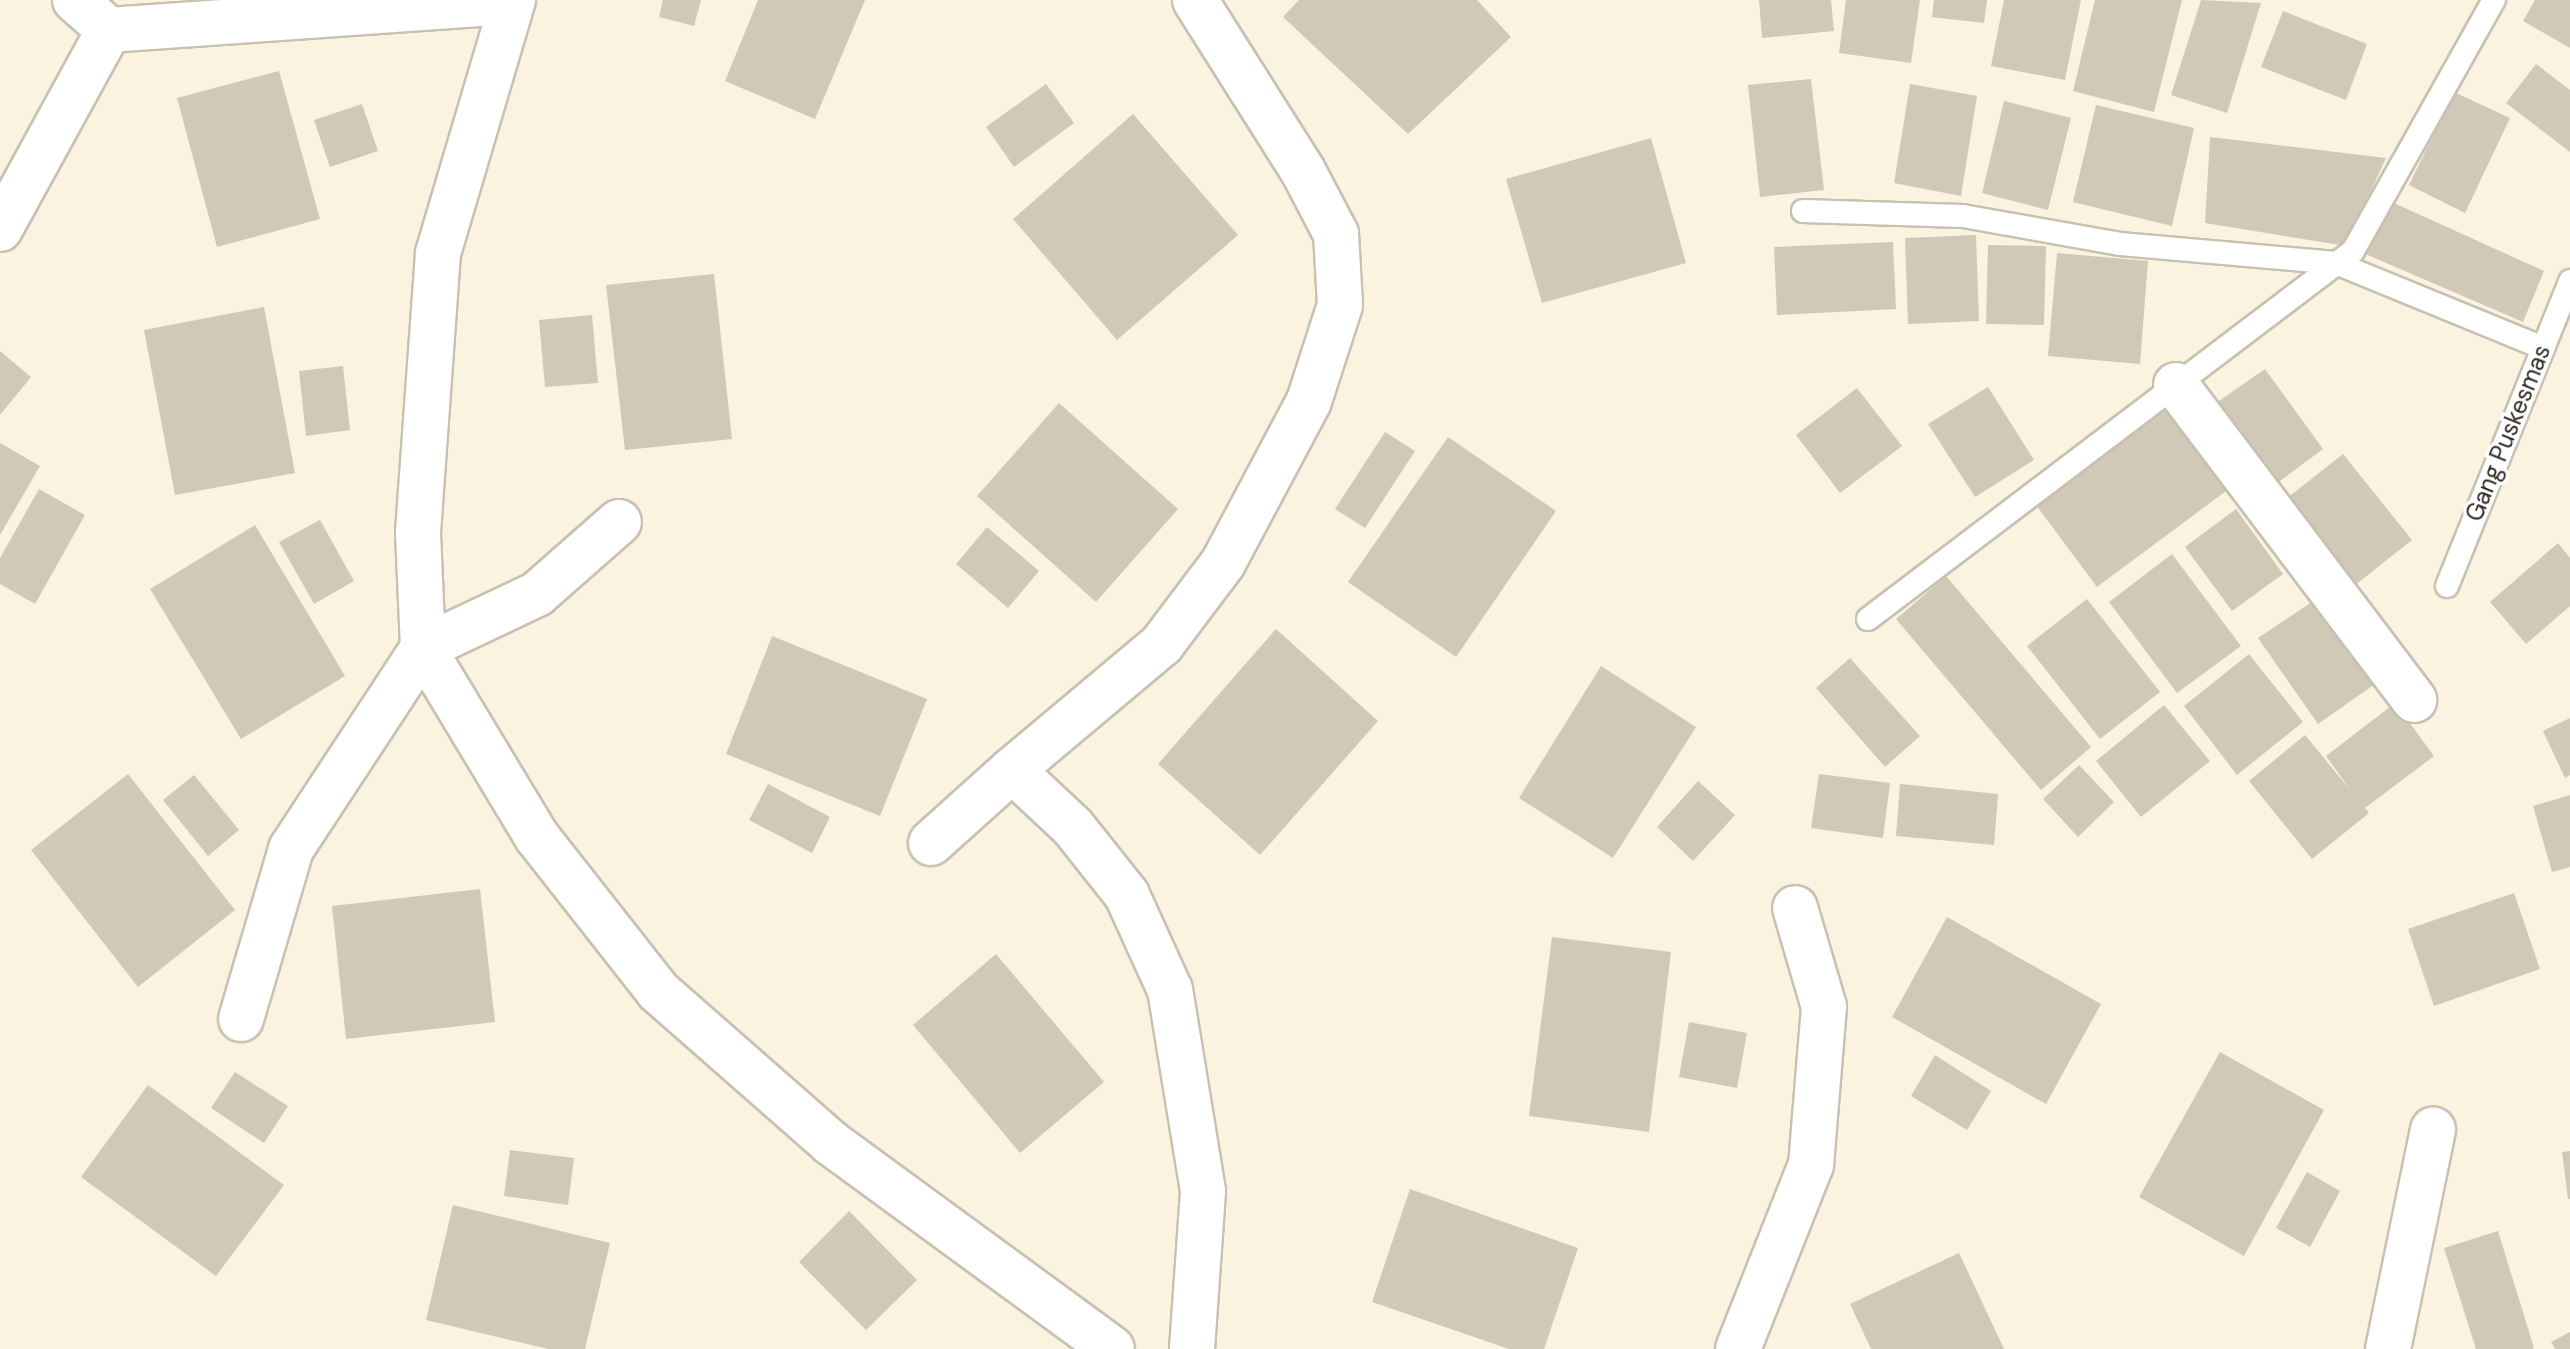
<!DOCTYPE html>
<style>
body{margin:0}
#map{position:relative;width:2570px;height:1349px;overflow:hidden;background:#faf3e0;font-family:"DM Sans",sans-serif}
div>[style]{position:absolute}
.building>*{inset:0;background:#d0c9b8}
.roads{filter:drop-shadow(2px 0 #c8c1b0) drop-shadow(-2px 0 #c8c1b0) drop-shadow(0 2px #c8c1b0) drop-shadow(0 -2px #c8c1b0)}
.service>*{height:22px;margin:-11px;padding:0 11px;transform-origin:11px;border-radius:11px;background:#fff}
.minor>*{height:44px;margin:-22px;padding:0 22px;transform-origin:22px;border-radius:22px;background:#fff}
span{translate:-50% -50%;white-space:nowrap;text-align:center;line-height:1.15;-webkit-text-stroke:7px #fff;paint-order:stroke}
.street-label{font-size:24px;color:#2c2922}
</style>
<div id="map">
<div class="building">
<div style="clip-path:polygon(663px 0,701px 0,694px 26px,659px 17px)"></div>
<div style="clip-path:polygon(758px 0,865px 0,815px 119px,725px 81px)"></div>
<div style="clip-path:polygon(1299px 0,1477px 0,1511px 37px,1408px 134px,1283px 17px)"></div>
<div style="clip-path:polygon(1759px 0,1831px 0,1834px 31px,1762px 38px)"></div>
<div style="clip-path:polygon(1846px 0,1920px 0,1911px 63px,1839px 53px)"></div>
<div style="clip-path:polygon(1934px 0,1987px 0,1984px 23px,1932px 17px)"></div>
<div style="clip-path:polygon(2004px 0,2081px 0,2065px 80px,1991px 66px)"></div>
<div style="clip-path:polygon(2095px 0,2182px 0,2154px 112px,2073px 91px)"></div>
<div style="clip-path:polygon(2201px 0,2261px 3px,2227px 113px,2171px 95px)"></div>
<div style="clip-path:polygon(2535px 0,2570px 0,2570px 48px,2523px 21px)"></div>
<div style="clip-path:polygon(2283px 11px,2367px 44px,2346px 100px,2261px 67px)"></div>
<div style="clip-path:polygon(2536px 64px,2570px 90px,2570px 152px,2506px 103px)"></div>
<div style="clip-path:polygon(279px 71px,320px 219px,217px 247px,177px 98px)"></div>
<div style="clip-path:polygon(1811px 79px,1824px 190px,1760px 197px,1748px 85px)"></div>
<div style="clip-path:polygon(1046px 84px,1074px 123px,1014px 167px,986px 127px)"></div>
<div style="clip-path:polygon(1910px 84px,1977px 96px,1961px 196px,1894px 183px)"></div>
<div style="clip-path:polygon(2454px 92px,2510px 118px,2465px 213px,2409px 185px)"></div>
<div style="clip-path:polygon(2004px 101px,2071px 118px,2048px 210px,1982px 193px)"></div>
<div style="clip-path:polygon(362px 104px,378px 151px,330px 167px,314px 120px)"></div>
<div style="clip-path:polygon(2096px 105px,2194px 128px,2172px 226px,2073px 202px)"></div>
<div style="clip-path:polygon(1133px 114px,1238px 235px,1117px 340px,1013px 219px)"></div>
<div style="clip-path:polygon(2210px 137px,2386px 158px,2346px 246px,2205px 223px)"></div>
<div style="clip-path:polygon(1651px 138px,1686px 263px,1542px 303px,1506px 179px)"></div>
<div style="clip-path:polygon(2385px 199px,2544px 271px,2523px 322px,2363px 253px)"></div>
<div style="clip-path:polygon(1976px 235px,1979px 321px,1908px 324px,1905px 238px)"></div>
<div style="clip-path:polygon(1893px 242px,1896px 309px,1777px 315px,1774px 247px)"></div>
<div style="clip-path:polygon(1988px 245px,2046px 246px,2044px 325px,1986px 324px)"></div>
<div style="clip-path:polygon(2057px 253px,2148px 261px,2140px 364px,2048px 356px)"></div>
<div style="clip-path:polygon(714px 274px,732px 439px,625px 450px,606px 285px)"></div>
<div style="clip-path:polygon(264px 307px,295px 473px,175px 495px,144px 330px)"></div>
<div style="clip-path:polygon(592px 315px,598px 383px,545px 387px,539px 320px)"></div>
<div style="clip-path:polygon(0 351px,31px 377px,0 415px)"></div>
<div style="clip-path:polygon(343px 366px,350px 430px,306px 436px,299px 371px)"></div>
<div style="clip-path:polygon(2265px 369px,2323px 449px,2265px 492px,2206px 410px)"></div>
<div style="clip-path:polygon(1988px 387px,2034px 460px,1975px 497px,1928px 424px)"></div>
<div style="clip-path:polygon(1857px 388px,1902px 446px,1840px 493px,1796px 435px)"></div>
<div style="clip-path:polygon(1059px 403px,1178px 509px,1096px 602px,977px 496px)"></div>
<div style="clip-path:polygon(2169px 406px,2230px 488px,2097px 587px,2036px 505px)"></div>
<div style="clip-path:polygon(1385px 432px,1415px 451px,1365px 528px,1335px 509px)"></div>
<div style="clip-path:polygon(1448px 437px,1556px 511px,1456px 657px,1348px 582px)"></div>
<div style="clip-path:polygon(0 443px,40px 466px,0 535px)"></div>
<div style="clip-path:polygon(2343px 454px,2412px 540px,2344px 594px,2276px 507px)"></div>
<div style="clip-path:polygon(39px 489px,85px 515px,35px 604px,0 584px,0 558px)"></div>
<div style="clip-path:polygon(2236px 509px,2283px 574px,2232px 611px,2185px 547px)"></div>
<div style="clip-path:polygon(320px 520px,354px 581px,314px 604px,279px 542px)"></div>
<div style="clip-path:polygon(255px 525px,345px 676px,241px 739px,150px 589px)"></div>
<div style="clip-path:polygon(987px 527px,1039px 571px,1008px 608px,956px 564px)"></div>
<div style="clip-path:polygon(2558px 543px,2570px 558px,2570px 606px,2526px 644px,2490px 602px)"></div>
<div style="clip-path:polygon(2172px 554px,2241px 646px,2177px 693px,2109px 602px)"></div>
<div style="clip-path:polygon(1946px 576px,2091px 747px,2041px 790px,1896px 619px)"></div>
<div style="clip-path:polygon(2324px 594px,2382px 679px,2318px 724px,2258px 638px)"></div>
<div style="clip-path:polygon(2087px 599px,2160px 692px,2100px 739px,2027px 646px)"></div>
<div style="clip-path:polygon(1276px 629px,1378px 721px,1260px 855px,1158px 764px)"></div>
<div style="clip-path:polygon(772px 636px,927px 699px,880px 816px,726px 754px)"></div>
<div style="clip-path:polygon(2249px 654px,2303px 722px,2237px 775px,2184px 706px)"></div>
<div style="clip-path:polygon(1850px 658px,1920px 736px,1885px 767px,1816px 688px)"></div>
<div style="clip-path:polygon(1601px 666px,1696px 727px,1613px 858px,1519px 798px)"></div>
<div style="clip-path:polygon(2395px 703px,2434px 756px,2365px 808px,2369px 813px,2312px 859px,2249px 781px,2305px 735px,2351px 791px,2326px 756px)"></div>
<div style="clip-path:polygon(2164px 705px,2210px 761px,2141px 817px,2096px 761px)"></div>
<div style="clip-path:polygon(2570px 718px,2570px 775px,2565px 778px,2543px 731px)"></div>
<div style="clip-path:polygon(2079px 765px,2114px 802px,2078px 837px,2043px 799px)"></div>
<div style="clip-path:polygon(128px 774px,235px 910px,138px 987px,31px 850px)"></div>
<div style="clip-path:polygon(1819px 774px,1890px 783px,1883px 838px,1811px 828px)"></div>
<div style="clip-path:polygon(194px 775px,239px 830px,208px 856px,163px 800px)"></div>
<div style="clip-path:polygon(1698px 781px,1735px 815px,1693px 861px,1657px 827px)"></div>
<div style="clip-path:polygon(768px 784px,830px 817px,812px 853px,749px 820px)"></div>
<div style="clip-path:polygon(1900px 784px,1998px 794px,1994px 845px,1896px 836px)"></div>
<div style="clip-path:polygon(2570px 795px,2570px 867px,2552px 872px,2533px 806px)"></div>
<div style="clip-path:polygon(480px 889px,495px 1022px,346px 1039px,332px 906px)"></div>
<div style="clip-path:polygon(2514px 893px,2540px 969px,2434px 1006px,2408px 929px)"></div>
<div style="clip-path:polygon(1947px 917px,2101px 1004px,2046px 1104px,1892px 1017px)"></div>
<div style="clip-path:polygon(1552px 937px,1671px 952px,1649px 1132px,1529px 1116px)"></div>
<div style="clip-path:polygon(996px 954px,1104px 1082px,1020px 1153px,913px 1025px)"></div>
<div style="clip-path:polygon(1689px 1022px,1747px 1033px,1737px 1088px,1679px 1077px)"></div>
<div style="clip-path:polygon(2220px 1052px,2324px 1110px,2244px 1256px,2139px 1197px)"></div>
<div style="clip-path:polygon(1935px 1055px,1991px 1091px,1967px 1130px,1911px 1096px)"></div>
<div style="clip-path:polygon(235px 1072px,288px 1106px,264px 1143px,211px 1108px)"></div>
<div style="clip-path:polygon(148px 1085px,284px 1185px,216px 1276px,81px 1177px)"></div>
<div style="clip-path:polygon(510px 1150px,574px 1158px,568px 1205px,504px 1196px)"></div>
<div style="clip-path:polygon(2570px 1151px,2570px 1199px,2568px 1199px,2562px 1152px)"></div>
<div style="clip-path:polygon(2307px 1172px,2340px 1191px,2310px 1247px,2276px 1228px)"></div>
<div style="clip-path:polygon(1410px 1189px,1578px 1248px,1544px 1349px,1509px 1349px,1372px 1302px)"></div>
<div style="clip-path:polygon(453px 1205px,610px 1243px,585px 1349px,548px 1349px,426px 1320px)"></div>
<div style="clip-path:polygon(849px 1211px,917px 1280px,866px 1330px,799px 1262px)"></div>
<div style="clip-path:polygon(2498px 1231px,2534px 1348px,2532px 1349px,2476px 1349px,2444px 1248px)"></div>
<div style="clip-path:polygon(1959px 1253px,2004px 1349px,1871px 1349px,1850px 1304px)"></div>
<div style="clip-path:polygon(2570px 1332px,2570px 1349px,2555px 1349px,2551px 1342px)"></div>
</div>
<div class="roads">
<div class="service">
<div style="left:1803px;top:211px;width:160px;rotate:1.8deg"></div>
<div style="left:1963px;top:216px;width:159px;rotate:10.1deg"></div>
<div style="left:2120px;top:244px;width:217px;rotate:5deg"></div>
<div style="left:2336px;top:263px;width:224px;rotate:22.3deg"></div>
<div style="left:2447px;top:586px;width:329px;rotate:-68deg"></div>
<div style="left:1868px;top:619px;width:609px;rotate:-37.19deg"></div>
<div style="left:2353px;top:251px;width:288px;rotate:-60.7deg"></div>
</div>
<div class="minor">
<div style="left:75px;top:0;width:45px;rotate:41.4deg"></div>
<div style="left:513px;top:0;width:264px;rotate:106.5deg"></div>
<div style="left:438px;top:253px;width:281px;rotate:94.1deg"></div>
<div style="left:418px;top:533px;width:115px;rotate:87.5deg"></div>
<div style="left:423px;top:648px;width:221px;rotate:58.9deg"></div>
<div style="left:537px;top:837px;width:196px;rotate:51.8deg"></div>
<div style="left:658px;top:991px;width:230px;rotate:41.3deg"></div>
<div style="left:831px;top:1143px;width:348px;rotate:36.2deg"></div>
<div style="left:0;top:229px;width:227px;rotate:-61.3deg"></div>
<div style="left:109px;top:30px;width:403px;rotate:-4deg"></div>
<div style="left:2176px;top:385px;width:395px;rotate:52.9deg"></div>
<div style="left:931px;top:843px;width:109px;rotate:-42deg"></div>
<div style="left:241px;top:1019px;width:177px;rotate:-73.6deg"></div>
<div style="left:291px;top:849px;width:240px;rotate:-56.7deg"></div>
<div style="left:423px;top:648px;width:126px;rotate:-25.3deg"></div>
<div style="left:537px;top:594px;width:109px;rotate:-41.3deg"></div>
<div style="left:1192px;top:1349px;width:158px;rotate:-86deg"></div>
<div style="left:1203px;top:1191px;width:204px;rotate:-99.3deg"></div>
<div style="left:1170px;top:990px;width:104px;rotate:-114.4deg"></div>
<div style="left:1127px;top:895px;width:87px;rotate:-128.5deg"></div>
<div style="left:1073px;top:827px;width:83px;rotate:-136.9deg"></div>
<div style="left:1012px;top:770px;width:196px;rotate:-40deg"></div>
<div style="left:1162px;top:644px;width:101px;rotate:-53deg"></div>
<div style="left:1223px;top:563px;width:183px;rotate:-62deg"></div>
<div style="left:1309px;top:401px;width:101px;rotate:-72.1deg"></div>
<div style="left:1340px;top:305px;width:71px;rotate:-93.2deg"></div>
<div style="left:1336px;top:234px;width:71px;rotate:-117.6deg"></div>
<div style="left:1303px;top:171px;width:202px;rotate:-122.3deg"></div>
<div style="left:1738px;top:1349px;width:198px;rotate:-68.4deg"></div>
<div style="left:1811px;top:1165px;width:159px;rotate:-85.3deg"></div>
<div style="left:1824px;top:1007px;width:103px;rotate:-106.3deg"></div>
<div style="left:2388px;top:1349px;width:224px;rotate:-78.4deg"></div>
</div>
</div>
<div class="street-label">
<span style="left:2508px;top:433px;rotate:-68deg">Gang Puskesmas</span>
</div>
</div>
